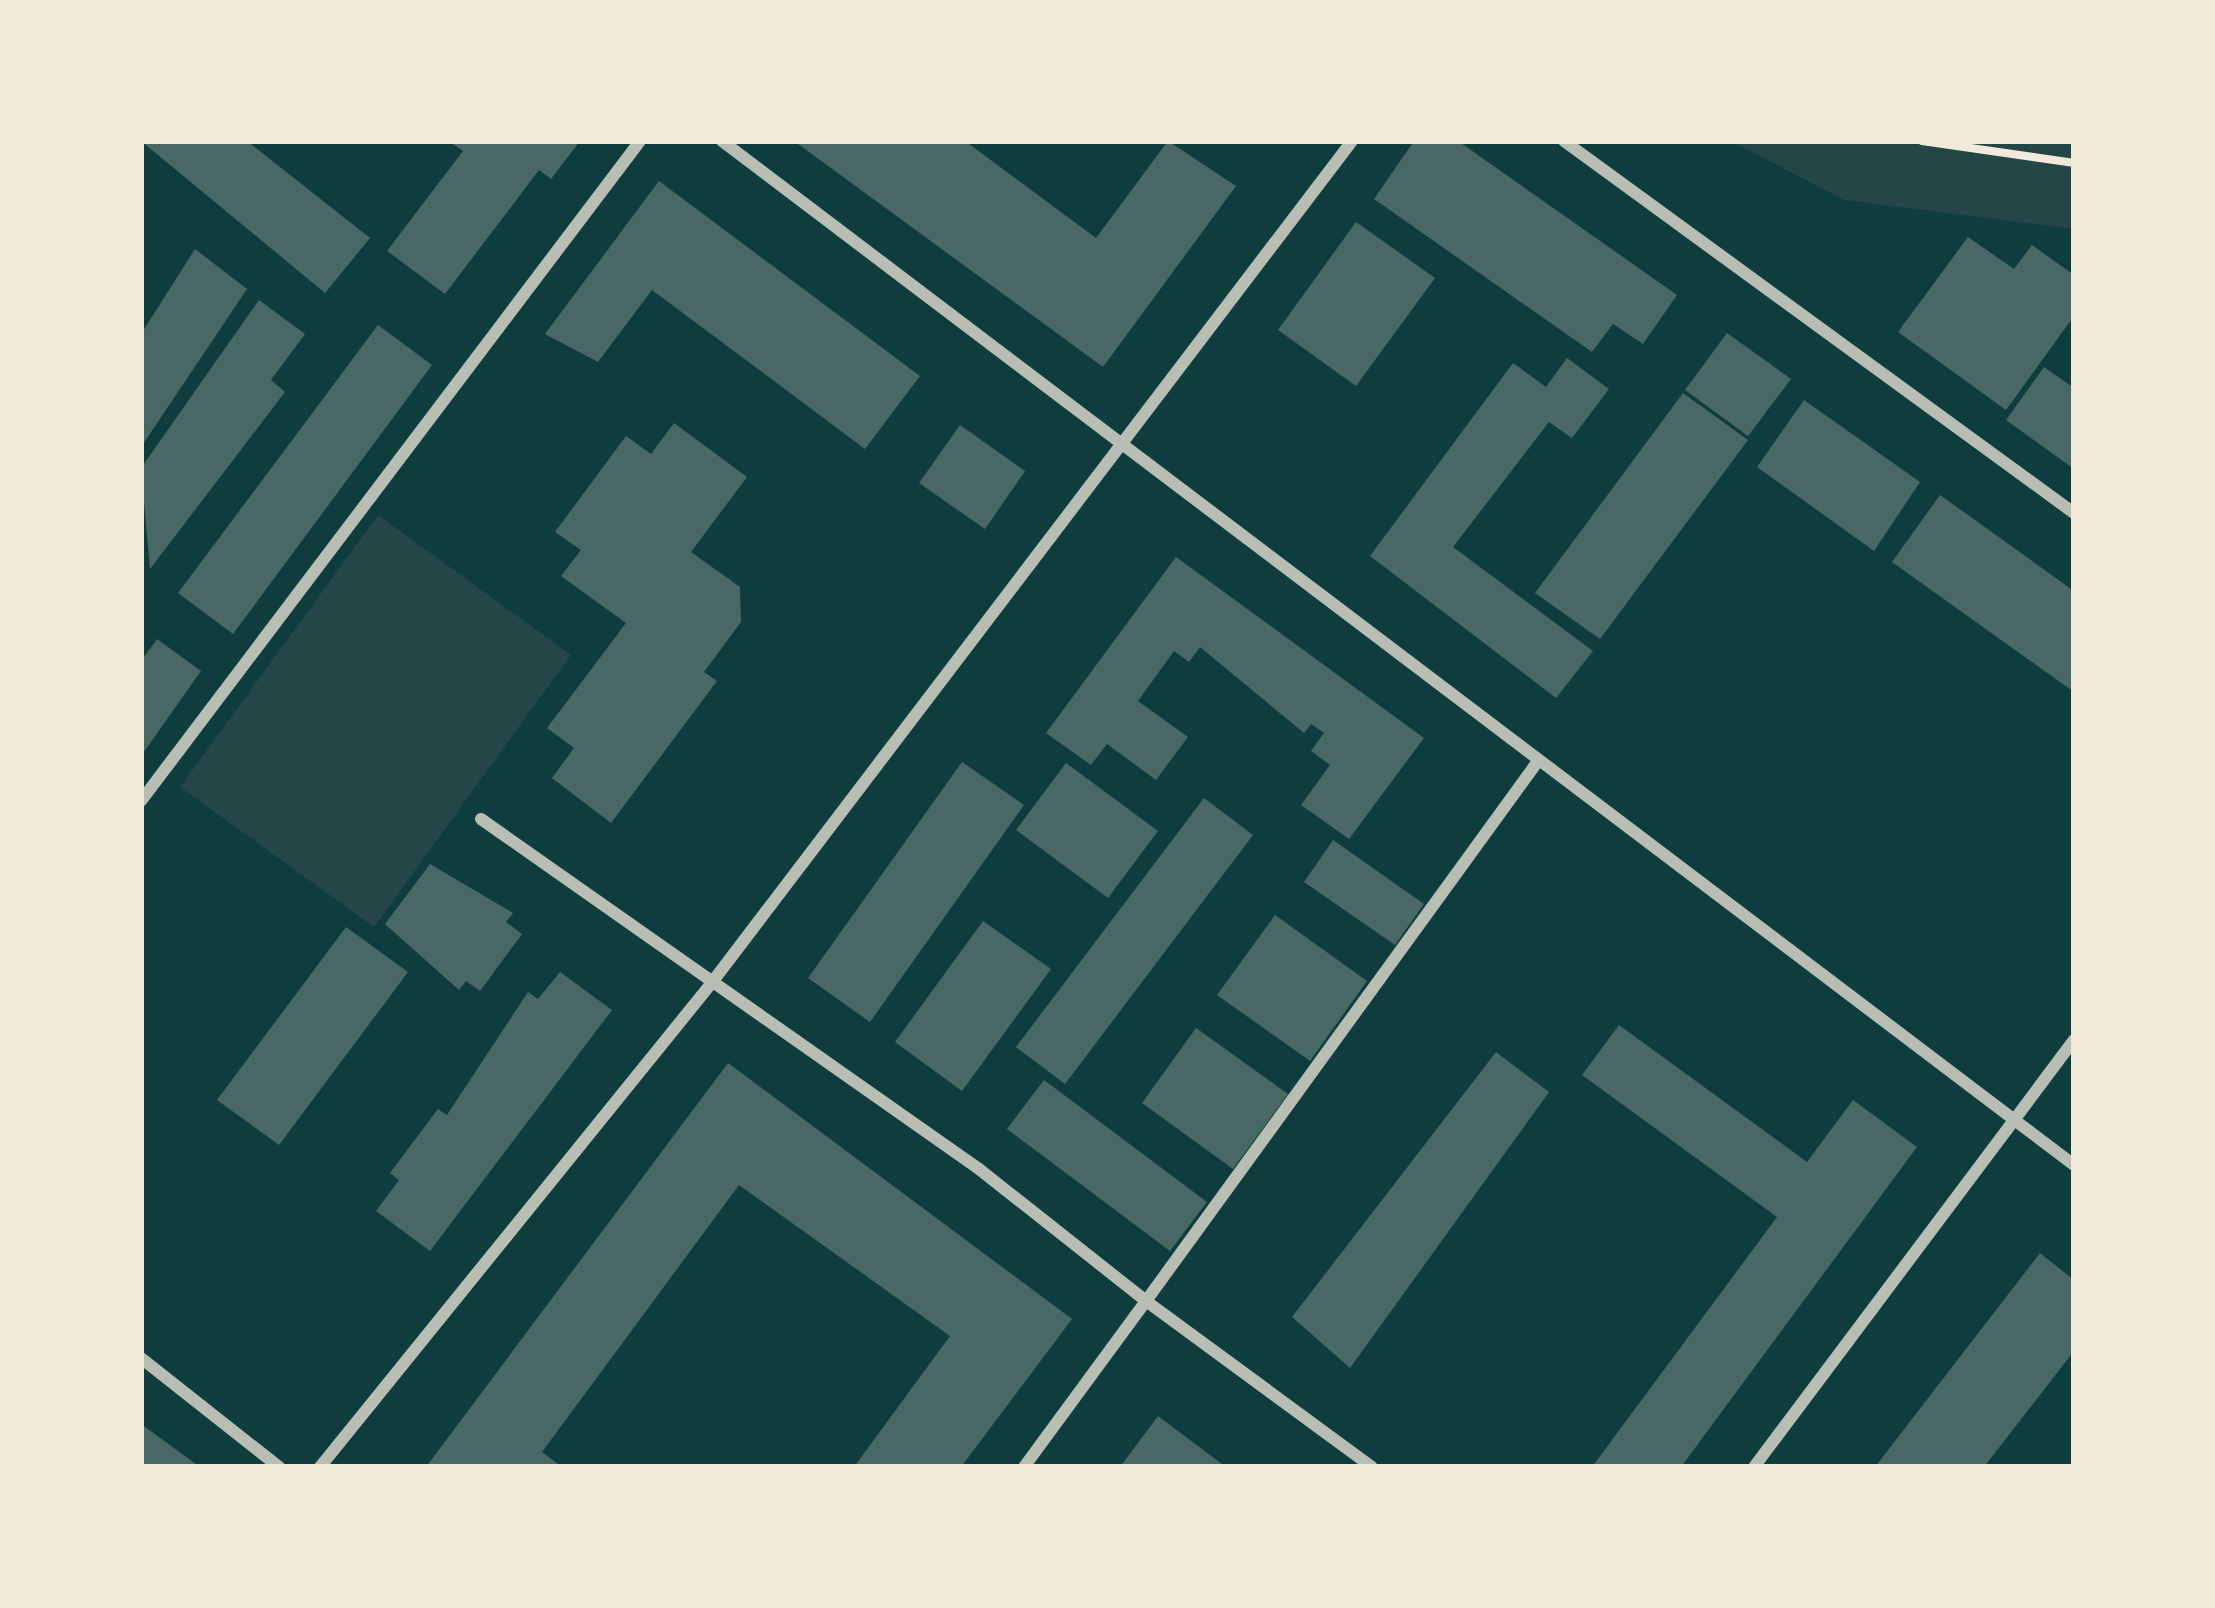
<!DOCTYPE html>
<style>
body{margin:0}
#map{position:relative;width:2215px;height:1608px;overflow:hidden;background:#0f3d3e;font-family:"Varela Round",sans-serif}
div>[style]{position:absolute}
.green>*{inset:0;background:#244646}
.building>*{inset:0;background:#486865}
.path>*{height:8px;margin:-4px;padding:0 4px;transform-origin:4px;border-radius:4px;background:#f1e9da}
.minor>*{height:12px;margin:-6px;padding:0 6px;transform-origin:6px;border-radius:6px;background:#b8beb3}
span{translate:-50% -50%;white-space:nowrap;text-align:center;line-height:1.15;-webkit-text-stroke:12px #f1e9da;paint-order:stroke}
.frame{position:absolute;inset:0;border:144px solid #f1e9da;pointer-events:none}
</style>
<div id="map">
<div class="green">
<div style="clip-path:polygon(1731px 141px,2074px 141px,2074px 229px,1844px 200px)"></div>
<div style="clip-path:polygon(378px 515px,571px 655px,374px 927px,180px 787px)"></div>
</div>
<div class="building">
<div style="clip-path:polygon(141px 141px,247px 141px,370px 238px,325px 293px)"></div>
<div style="clip-path:polygon(449px 141px,580px 141px,551px 179px,539px 170px,445px 294px,387px 251px,463px 151px)"></div>
<div style="clip-path:polygon(794px 141px,965px 141px,1096px 238px,1168px 141px,1236px 186px,1103px 367px)"></div>
<div style="clip-path:polygon(1414px 141px,1458px 141px,1677px 295px,1643px 344px,1613px 324px,1592px 352px,1374px 199px)"></div>
<div style="clip-path:polygon(659px 181px,920px 376px,865px 449px,652px 290px,598px 362px,545px 334px)"></div>
<div style="clip-path:polygon(1356px 222px,1435px 278px,1356px 386px,1278px 330px)"></div>
<div style="clip-path:polygon(1968px 237px,2014px 269px,2032px 245px,2074px 275px,2074px 316px,2006px 410px,1898px 332px)"></div>
<div style="clip-path:polygon(195px 249px,247px 289px,141px 447px,141px 334px)"></div>
<div style="clip-path:polygon(259px 300px,305px 334px,271px 380px,285px 392px,150px 569px,141px 468px)"></div>
<div style="clip-path:polygon(378px 325px,432px 365px,233px 634px,178px 593px)"></div>
<div style="clip-path:polygon(1727px 333px,1791px 379px,1748px 436px,1685px 390px)"></div>
<div style="clip-path:polygon(1567px 358px,1609px 389px,1572px 438px,1549px 422px,1453px 547px,1593px 651px,1556px 698px,1370px 556px,1513px 363px,1546px 387px)"></div>
<div style="clip-path:polygon(2044px 367px,2074px 388px,2074px 469px,2006px 420px)"></div>
<div style="clip-path:polygon(1683px 393px,1748px 440px,1600px 639px,1535px 593px)"></div>
<div style="clip-path:polygon(1804px 400px,1920px 482px,1874px 551px,1757px 467px)"></div>
<div style="clip-path:polygon(674px 423px,747px 477px,691px 552px,740px 587px,741px 622px,704px 672px,717px 681px,611px 823px,552px 778px,574px 748px,547px 728px,626px 623px,561px 576px,581px 550px,555px 532px,626px 436px,651px 454px)"></div>
<div style="clip-path:polygon(960px 425px,1025px 471px,985px 529px,919px 483px)"></div>
<div style="clip-path:polygon(1940px 495px,2074px 591px,2074px 692px,1892px 562px)"></div>
<div style="clip-path:polygon(1176px 557px,1424px 738px,1349px 839px,1301px 805px,1330px 765px,1311px 751px,1324px 733px,1311px 724px,1304px 733px,1200px 647px,1189px 662px,1174px 651px,1138px 701px,1188px 737px,1156px 780px,1107px 744px,1091px 765px,1046px 733px)"></div>
<div style="clip-path:polygon(157px 639px,201px 671px,141px 756px,141px 661px)"></div>
<div style="clip-path:polygon(962px 762px,1024px 805px,870px 1022px,808px 978px)"></div>
<div style="clip-path:polygon(1066px 763px,1158px 831px,1108px 898px,1016px 830px)"></div>
<div style="clip-path:polygon(1204px 798px,1253px 835px,1065px 1084px,1016px 1047px)"></div>
<div style="clip-path:polygon(1333px 840px,1424px 904px,1395px 945px,1304px 882px)"></div>
<div style="clip-path:polygon(430px 864px,513px 913px,506px 922px,522px 934px,480px 991px,466px 981px,459px 990px,385px 924px)"></div>
<div style="clip-path:polygon(1275px 915px,1367px 981px,1310px 1061px,1217px 995px)"></div>
<div style="clip-path:polygon(983px 921px,1051px 969px,962px 1091px,895px 1042px)"></div>
<div style="clip-path:polygon(346px 927px,408px 972px,279px 1145px,217px 1100px)"></div>
<div style="clip-path:polygon(560px 972px,612px 1010px,430px 1251px,376px 1211px,399px 1180px,390px 1173px,438px 1109px,447px 1115px,528px 992px,538px 999px)"></div>
<div style="clip-path:polygon(1619px 1025px,1807px 1162px,1853px 1100px,1917px 1147px,1681px 1467px,1592px 1467px,1777px 1217px,1582px 1075px)"></div>
<div style="clip-path:polygon(1196px 1028px,1288px 1094px,1233px 1169px,1142px 1103px)"></div>
<div style="clip-path:polygon(1496px 1052px,1549px 1092px,1350px 1368px,1292px 1317px)"></div>
<div style="clip-path:polygon(728px 1063px,1072px 1319px,961px 1467px,854px 1467px,950px 1336px,739px 1185px,542px 1452px,562px 1467px,426px 1467px)"></div>
<div style="clip-path:polygon(1044px 1080px,1207px 1202px,1170px 1251px,1007px 1129px)"></div>
<div style="clip-path:polygon(2040px 1253px,2074px 1280px,2074px 1351px,1984px 1467px,1875px 1467px)"></div>
<div style="clip-path:polygon(1158px 1416px,1226px 1467px,1120px 1467px)"></div>
<div style="clip-path:polygon(141px 1424px,200px 1467px,141px 1467px)"></div>
</div>
<div class="path">
<div style="left:1922px;top:141px;width:154px;rotate:8.2deg"></div>
</div>
<div class="minor">
<div style="left:722px;top:141px;width:1696px;rotate:37.14deg"></div>
<div style="left:1564px;top:141px;width:631px;rotate:36.11deg"></div>
<div style="left:141px;top:801px;width:827px;rotate:-52.91deg"></div>
<div style="left:481px;top:819px;width:609px;rotate:35.1deg"></div>
<div style="left:979px;top:1169px;width:213px;rotate:38.3deg"></div>
<div style="left:1146px;top:1301px;width:667px;rotate:-54.02deg"></div>
<div style="left:141px;top:1358px;width:176px;rotate:38.3deg"></div>
<div style="left:320px;top:1467px;width:620px;rotate:-51.02deg"></div>
<div style="left:710px;top:985px;width:1060px;rotate:-52.74deg"></div>
<div style="left:1024px;top:1467px;width:206px;rotate:-53.7deg"></div>
<div style="left:1146px;top:1301px;width:280px;rotate:36.3deg"></div>
<div style="left:1754px;top:1467px;width:534px;rotate:-53.15deg"></div>
</div>
<div class="frame"></div>
</div>
